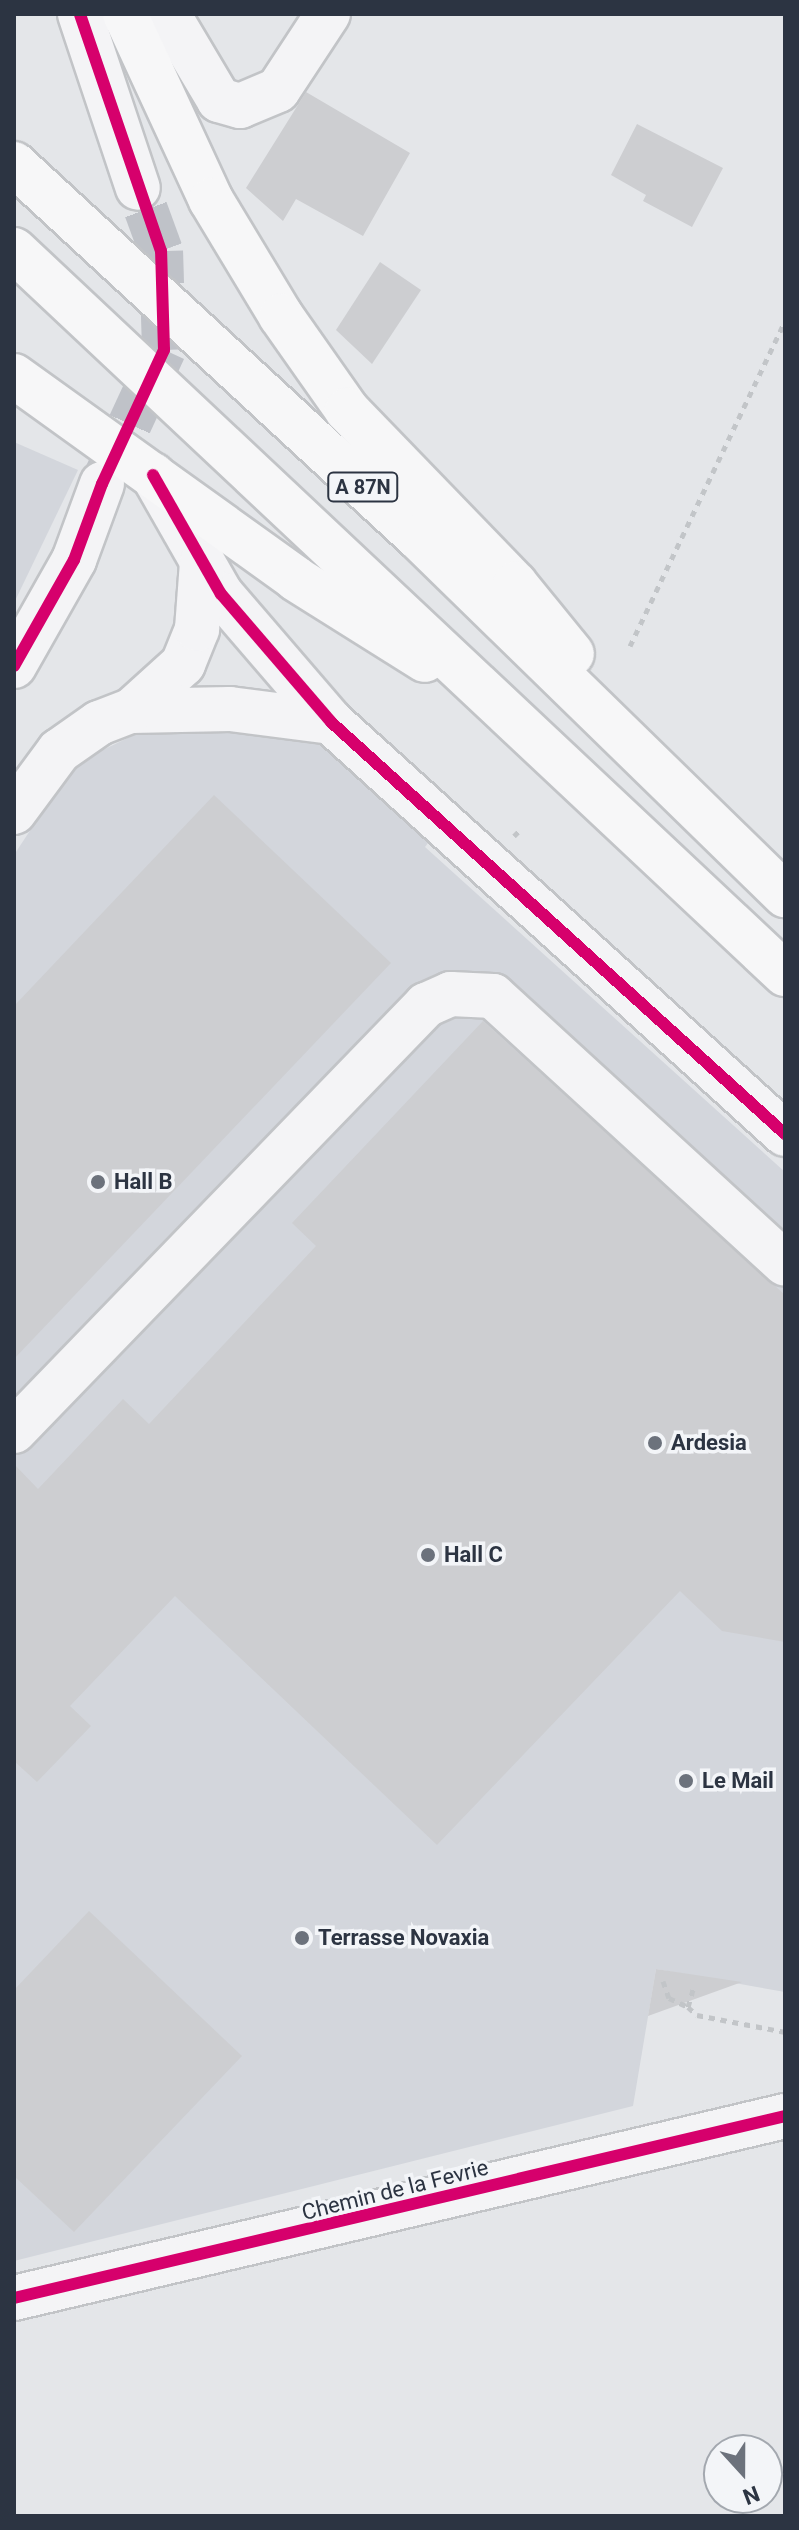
<!DOCTYPE html>
<style>
body{margin:0}
#map{position:relative;width:799px;height:2530px;overflow:hidden;background:#e4e6e9;font-family:Roboto,sans-serif}
div>[style]{position:absolute}
.built>*{inset:0;background:#d3d6dc}
.building>*{inset:0;background:#cdced1}
.minor-tunnel>*{height:44px;margin-top:-22px;transform-origin:0;background:repeating-linear-gradient(90deg,#bfc2c8 0 44px,transparent 0 66px)}
.path>*{height:5px;margin-top:-2.5px;transform-origin:0;background:repeating-linear-gradient(90deg,#c2c5c8 0 6px,transparent 0 12px)}
.roads{filter:drop-shadow(2px 0 #c2c4c7) drop-shadow(-2px 0 #c2c4c7) drop-shadow(0 2px #c2c4c7) drop-shadow(0 -2px #c2c4c7)}
.minor>*{height:44px;margin:-22px;padding:0 22px;transform-origin:22px;border-radius:22px;background:#f4f4f6}
.highway>*{height:44px;margin:-22px;padding:0 22px;transform-origin:22px;border-radius:22px;background:#f7f7f8}
.cycleway>*{height:12px;margin:-6px;padding:0 6px;transform-origin:6px;border-radius:6px;background:#d6006c}
.dots>*{width:22px;height:22px;translate:-50% -50%;box-sizing:border-box;border:4px solid #f3f5f8;border-radius:50%}
span{translate:-50% -50%;white-space:nowrap;text-align:center;line-height:1.15;-webkit-text-stroke:7px #f3f5f8;paint-order:stroke}
.shield-label span{padding:2px 6px;background:#f3f5f8;border:2px solid;border-radius:6px;-webkit-text-stroke-width:0}
.shield-label{font-size:20px;color:#2c3442;font-weight:700}
.poi-label{font-size:22px;color:#2c3442;font-weight:700}
.left{translate:0 -50%;text-align:left}
.street-label{font-size:22px;color:#2c3442}
.frame{position:absolute;inset:0;border:16px solid #2c3442;pointer-events:none}
.north{position:absolute;left:703px;top:2434px;width:80px;height:80px;box-sizing:border-box;background:#f3f5f8;border:2px solid #a3a8af;border-radius:50%;rotate:159deg;font-size:22px;font-weight:700;line-height:32px;text-align:center;color:#2c3442}
.north::after{content:'';display:block;margin:auto;width:28px;height:36px;background:#6c727c;clip-path:polygon(50% 0,100% 100%,50% 72%,0 100%)}
</style>
<div id="map">
<div class="built">
<div style="clip-path:polygon(14px 442px,78px 470px,14px 603px)"></div>
<div style="clip-path:polygon(201px 723px,321px 739px,431px 839px,425px 847px,785px 1172px,785px 1992px,656px 1969px,633px 2106px,14px 2261px,14px 855px,56px 791px,84px 759px,134px 735px)"></div>
</div>
<div class="building">
<div style="clip-path:polygon(306px 92px,410px 153px,363px 236px,296px 199px,283px 221px,246px 188px)"></div>
<div style="clip-path:polygon(637px 124px,723px 168px,692px 227px,643px 201px,646px 195px,611px 175px)"></div>
<div style="clip-path:polygon(380px 262px,421px 290px,372px 364px,336px 330px)"></div>
<div style="clip-path:polygon(214px 795px,391px 963px,14px 1359px,14px 1006px)"></div>
<div style="clip-path:polygon(483px 1021px,785px 1295px,785px 1642px,722px 1631px,680px 1591px,437px 1845px,175px 1596px,70px 1706px,91px 1726px,37px 1782px,14px 1761px,14px 1464px,38px 1489px,123px 1399px,149px 1424px,316px 1246px,292px 1223px)"></div>
<div style="clip-path:polygon(89px 1911px,242px 2056px,74px 2232px,14px 2176px,14px 1990px)"></div>
<div style="clip-path:polygon(656px 1969px,742px 1982px,648px 2016px)"></div>
</div>
<div class="minor-tunnel">
<div style="left:102px;top:484px;width:148px;rotate:-65.2deg"></div>
<div style="left:164px;top:350px;width:99px;rotate:-91.7deg"></div>
<div style="left:161px;top:251px;width:67px;rotate:-110.1deg"></div>
</div>
<div class="path">
<div style="left:630px;top:646px;width:360px;rotate:-64.5deg"></div>
<div style="left:514px;top:836px;width:11px;rotate:-45deg"></div>
<div style="left:663px;top:1981px;width:18px;rotate:71deg"></div>
<div style="left:669px;top:1998px;width:21px;rotate:25deg"></div>
<div style="left:688px;top:2007px;width:22px;rotate:-74deg"></div>
<div style="left:688px;top:2007px;width:12px;rotate:42deg"></div>
<div style="left:697px;top:2015px;width:90px;rotate:10.9deg"></div>
</div>
<div class="roads">
<div class="minor">
<div style="left:80px;top:14px;width:183px;rotate:71.6deg"></div>
<div style="left:168px;top:14px;width:100px;rotate:59.3deg"></div>
<div style="left:219px;top:100px;width:22px;rotate:16deg"></div>
<div style="left:240px;top:106px;width:41px;rotate:-22.8deg"></div>
<div style="left:278px;top:90px;width:91px;rotate:-56.7deg"></div>
<div style="left:153px;top:475px;width:137px;rotate:60.3deg"></div>
<div style="left:221px;top:594px;width:169px;rotate:49.3deg"></div>
<div style="left:331px;top:722px;width:613px;rotate:42.22deg"></div>
<div style="left:14px;top:666px;width:122px;rotate:-60.5deg"></div>
<div style="left:74px;top:560px;width:81px;rotate:-69.8deg"></div>
<div style="left:131px;top:711px;width:99px;rotate:-1.2deg"></div>
<div style="left:230px;top:709px;width:102px;rotate:7.3deg"></div>
<div style="left:14px;top:812px;width:76px;rotate:-53.6deg"></div>
<div style="left:59px;top:751px;width:49px;rotate:-35deg"></div>
<div style="left:99px;top:723px;width:34px;rotate:-21deg"></div>
<div style="left:131px;top:711px;width:70px;rotate:-42.1deg"></div>
<div style="left:183px;top:664px;width:38px;rotate:-68deg"></div>
<div style="left:197px;top:629px;width:66px;rotate:-85.7deg"></div>
<div style="left:14px;top:1431px;width:593px;rotate:-45.96deg"></div>
<div style="left:426px;top:1005px;width:27px;rotate:-24deg"></div>
<div style="left:451px;top:994px;width:42px;rotate:2.7deg"></div>
<div style="left:493px;top:996px;width:396px;rotate:42.5deg"></div>
<div style="left:14px;top:2298px;width:792px;rotate:-13.28deg"></div>
</div>
<div class="highway">
<div style="left:125px;top:14px;width:205px;rotate:65.2deg"></div>
<div style="left:211px;top:200px;width:135px;rotate:58.9deg"></div>
<div style="left:281px;top:316px;width:115px;rotate:54.9deg"></div>
<div style="left:347px;top:410px;width:242px;rotate:46deg"></div>
<div style="left:515px;top:584px;width:90px;rotate:50.8deg"></div>
<div style="left:14px;top:164px;width:550px;rotate:42.72deg"></div>
<div style="left:418px;top:537px;width:513px;rotate:44.29deg"></div>
<div style="left:14px;top:250px;width:1058px;rotate:43.2deg"></div>
<div style="left:14px;top:376px;width:347px;rotate:35.7deg"></div>
<div style="left:296px;top:579px;width:152px;rotate:32.1deg"></div>
</div>
</div>
<div class="cycleway">
<div style="left:153px;top:475px;width:137px;rotate:60.3deg"></div>
<div style="left:221px;top:594px;width:169px;rotate:49.3deg"></div>
<div style="left:331px;top:722px;width:613px;rotate:42.22deg"></div>
<div style="left:14px;top:666px;width:122px;rotate:-60.5deg"></div>
<div style="left:74px;top:560px;width:81px;rotate:-69.8deg"></div>
<div style="left:102px;top:484px;width:148px;rotate:-65.2deg"></div>
<div style="left:164px;top:350px;width:99px;rotate:-91.7deg"></div>
<div style="left:161px;top:251px;width:250px;rotate:-108.9deg"></div>
<div style="left:14px;top:2298px;width:792px;rotate:-13.28deg"></div>
</div>
<div class="dots">
<div style="left:98px;top:1182px;background:#6c727c"></div>
<div style="left:655px;top:1443px;background:#6c727c"></div>
<div style="left:428px;top:1555px;background:#6c727c"></div>
<div style="left:686px;top:1781px;background:#6c727c"></div>
<div style="left:302px;top:1938px;background:#6c727c"></div>
</div>
<div class="shield-label">
<span style="left:363px;top:487px">A 87N</span>
</div>
<div class="poi-label">
<span class="left" style="left:114px;top:1182px">Hall B</span>
<span class="left" style="left:671px;top:1443px">Ardesia</span>
<span class="left" style="left:444px;top:1555px">Hall C</span>
<span class="left" style="left:702px;top:1781px">Le Mail</span>
<span class="left" style="left:318px;top:1938px">Terrasse Novaxia</span>
</div>
<div class="street-label">
<span style="left:395px;top:2190px;rotate:-14deg">Chemin de la Fevrie</span>
</div>
<div class="frame"></div>
<div class="north">N</div>
</div>
